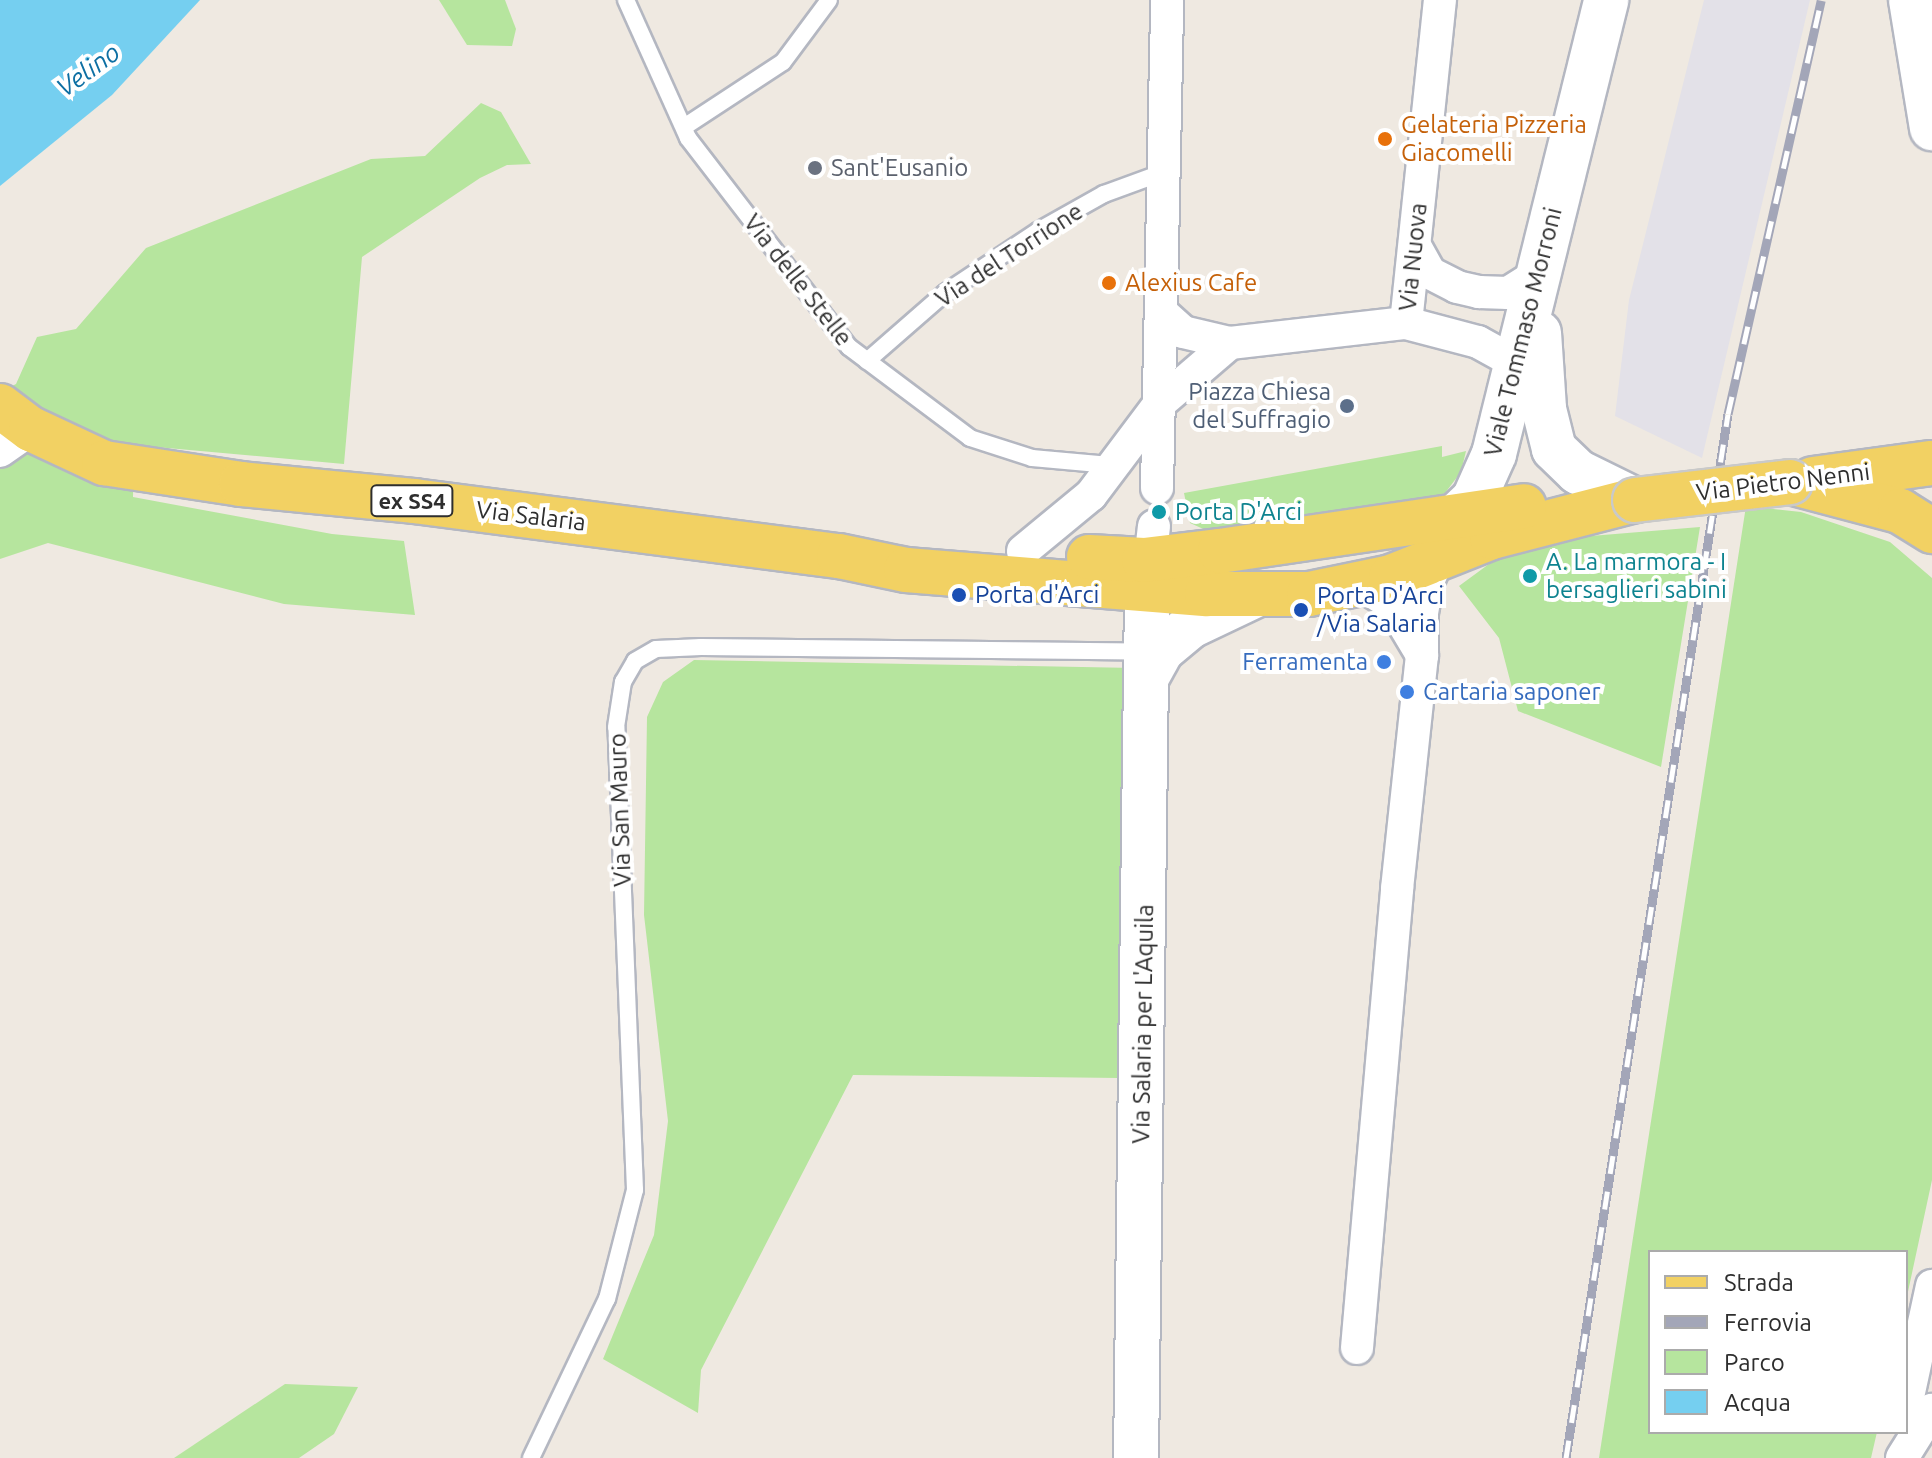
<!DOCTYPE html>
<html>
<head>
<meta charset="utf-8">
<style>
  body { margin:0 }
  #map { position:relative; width:1932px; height:1458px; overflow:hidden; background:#efe9e1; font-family:Ubuntu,sans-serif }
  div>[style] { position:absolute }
  .industrial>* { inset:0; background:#e3e1e8 }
  .green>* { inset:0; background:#b6e59e }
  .water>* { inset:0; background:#75cff0 }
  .roads { filter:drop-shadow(2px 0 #b4b7c1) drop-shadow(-2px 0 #b4b7c1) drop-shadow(0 2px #b4b7c1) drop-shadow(0 -2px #b4b7c1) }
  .lane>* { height:16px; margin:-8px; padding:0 8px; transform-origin:8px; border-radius:8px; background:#fff }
  .street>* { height:32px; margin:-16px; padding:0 16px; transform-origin:16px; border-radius:16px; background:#fff }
  .secondary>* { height:44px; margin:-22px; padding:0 22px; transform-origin:22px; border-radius:22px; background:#fff }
  .primary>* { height:44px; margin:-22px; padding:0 22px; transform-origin:22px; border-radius:22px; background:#f2d163 }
  .rail>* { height:9px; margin-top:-4.5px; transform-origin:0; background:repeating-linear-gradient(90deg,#fff 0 18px,#a3a6b8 0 36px); box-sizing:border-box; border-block:2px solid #a3a6b8 }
  .bridges { filter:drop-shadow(2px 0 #c9c9c9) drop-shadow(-2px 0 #c9c9c9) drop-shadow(0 2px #c9c9c9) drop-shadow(0 -2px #c9c9c9) }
  .primary-bridge>* { height:44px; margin:-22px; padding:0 22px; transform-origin:22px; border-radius:22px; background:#f2d163 }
  .dots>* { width:22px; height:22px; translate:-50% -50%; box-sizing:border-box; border:4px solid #fff; border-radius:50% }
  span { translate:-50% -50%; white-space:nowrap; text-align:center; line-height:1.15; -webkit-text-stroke:8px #fff; paint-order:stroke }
  .shield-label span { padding:2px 6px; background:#fff; border:2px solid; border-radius:6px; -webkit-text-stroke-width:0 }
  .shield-label { font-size:22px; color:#2e2e2e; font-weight:700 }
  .food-label { font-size:24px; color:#c56008 }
  .left { translate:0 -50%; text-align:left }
  .worship-label { font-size:24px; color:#5b616d }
  .street-label { font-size:24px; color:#2e2e2e }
  .service-label { font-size:24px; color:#4e5e75 }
  .right { translate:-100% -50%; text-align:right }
  .culture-label { font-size:24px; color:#0d838f }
  .transit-label { font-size:24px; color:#164399 }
  .shop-label { font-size:24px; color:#366cbe }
  .water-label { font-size:26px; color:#0d6fa3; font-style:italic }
  .legend { position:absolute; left:1648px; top:1250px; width:260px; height:184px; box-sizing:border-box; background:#fff; border:2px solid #ababab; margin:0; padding:10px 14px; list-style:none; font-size:24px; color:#2e2e2e }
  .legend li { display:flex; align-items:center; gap:16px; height:40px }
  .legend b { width:40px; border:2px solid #ababab }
</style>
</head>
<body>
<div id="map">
  <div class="industrial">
    <i style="clip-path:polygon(1704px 0,1810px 0,1702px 458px,1615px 416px,1629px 300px)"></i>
  </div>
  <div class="green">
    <i style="clip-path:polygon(439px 0,505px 0,516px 29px,512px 46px,467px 45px)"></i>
    <i style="clip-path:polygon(481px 103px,501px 112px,531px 164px,507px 165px,480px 178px,362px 257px,344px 464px,134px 445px,133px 497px,332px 534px,404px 541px,415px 615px,284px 604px,48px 543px,0 559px,0 392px,16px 384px,37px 337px,76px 329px,146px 248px,371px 159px,425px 156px)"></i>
    <i style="clip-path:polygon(1442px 446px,1442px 457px,1466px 451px,1461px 472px,1445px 493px,1416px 506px,1219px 536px,1190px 523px,1184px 493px)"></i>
    <i style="clip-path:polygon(1746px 506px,1801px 512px,1890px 542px,1932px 578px,1932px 1180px,1906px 1301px,1906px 1252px,1650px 1252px,1650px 1432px,1877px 1432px,1871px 1458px,1599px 1458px)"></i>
    <i style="clip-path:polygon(1700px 527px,1661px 767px,1518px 711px,1499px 638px,1459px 586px,1519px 542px)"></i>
    <i style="clip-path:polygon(694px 660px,1135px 668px,1119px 1078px,853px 1075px,701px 1370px,698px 1413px,603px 1359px,654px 1235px,668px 1121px,644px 915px,647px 717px,663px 682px)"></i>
    <i style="clip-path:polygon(285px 1384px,358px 1387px,334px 1434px,299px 1458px,174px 1458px)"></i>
  </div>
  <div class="water">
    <i style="clip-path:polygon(0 0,200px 0,112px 95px,0 186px)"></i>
  </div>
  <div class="roads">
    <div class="lane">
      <i style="left:626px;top:0;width:151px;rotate:65.8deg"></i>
      <i style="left:688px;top:138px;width:264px;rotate:52.4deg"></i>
      <i style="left:849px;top:347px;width:151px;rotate:36.9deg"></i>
      <i style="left:970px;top:438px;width:65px;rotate:17.9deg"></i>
      <i style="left:1032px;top:458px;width:78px;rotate:5.1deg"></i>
      <i style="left:684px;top:127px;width:118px;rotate:-33.3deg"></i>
      <i style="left:783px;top:62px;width:77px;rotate:-53.4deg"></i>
      <i style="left:867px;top:361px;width:103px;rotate:-41.1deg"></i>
      <i style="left:945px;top:293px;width:112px;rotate:-33.7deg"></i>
      <i style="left:1038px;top:231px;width:76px;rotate:-29.3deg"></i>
      <i style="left:1104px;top:194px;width:64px;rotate:-20.1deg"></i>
      <i style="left:531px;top:1458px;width:176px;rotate:-64.5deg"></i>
      <i style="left:607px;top:1299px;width:113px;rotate:-75.6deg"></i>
      <i style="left:635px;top:1190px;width:463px;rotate:-92.3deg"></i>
      <i style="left:616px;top:727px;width:46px;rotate:-81.2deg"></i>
      <i style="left:623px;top:682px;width:24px;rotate:-60deg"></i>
      <i style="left:635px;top:661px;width:24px;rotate:-30deg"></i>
      <i style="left:656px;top:649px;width:45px;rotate:-2.5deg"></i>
      <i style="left:701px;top:647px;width:445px;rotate:0.6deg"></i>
    </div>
    <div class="street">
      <i style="left:1415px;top:246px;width:31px;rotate:61deg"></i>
      <i style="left:1430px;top:273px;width:30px;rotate:27deg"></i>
      <i style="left:1457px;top:287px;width:23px;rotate:13deg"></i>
      <i style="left:1479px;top:292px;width:29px;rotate:2deg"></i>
      <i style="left:1508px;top:293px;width:36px;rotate:-32deg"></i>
      <i style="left:1162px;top:313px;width:28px;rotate:42deg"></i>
      <i style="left:1183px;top:332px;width:48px;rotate:13.2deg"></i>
      <i style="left:1230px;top:343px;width:177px;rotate:-6.5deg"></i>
      <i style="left:1406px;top:323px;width:74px;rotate:14.8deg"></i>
      <i style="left:1478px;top:342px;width:46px;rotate:28.8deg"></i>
      <i style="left:1406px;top:323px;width:325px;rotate:-84deg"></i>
      <i style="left:0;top:451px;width:38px;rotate:-35deg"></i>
      <i style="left:1157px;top:488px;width:488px;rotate:-88.8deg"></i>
      <i style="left:1023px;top:551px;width:88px;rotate:-39.5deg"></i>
      <i style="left:1091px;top:495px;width:115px;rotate:-53.1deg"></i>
      <i style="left:1160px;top:403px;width:92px;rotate:-40.6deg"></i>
      <i style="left:1148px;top:578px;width:52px;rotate:-83.4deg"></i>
      <i style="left:1360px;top:584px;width:36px;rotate:32deg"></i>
      <i style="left:1391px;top:603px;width:61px;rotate:59.2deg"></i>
      <i style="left:1357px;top:1348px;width:461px;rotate:-85deg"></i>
      <i style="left:1397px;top:889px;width:235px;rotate:-83.9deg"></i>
      <i style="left:1422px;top:655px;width:42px;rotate:-90deg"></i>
      <i style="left:1422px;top:613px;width:29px;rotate:-80deg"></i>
      <i style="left:1427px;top:584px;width:28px;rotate:-67deg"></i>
      <i style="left:1906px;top:1406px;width:123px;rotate:-77.8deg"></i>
      <i style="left:1902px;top:1458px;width:57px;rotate:-58deg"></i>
    </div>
    <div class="secondary">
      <i style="left:1911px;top:0;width:130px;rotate:80.7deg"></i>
      <i style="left:1539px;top:333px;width:76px;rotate:86.2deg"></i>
      <i style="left:1544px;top:409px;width:41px;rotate:76deg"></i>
      <i style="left:1554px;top:449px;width:33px;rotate:44deg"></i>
      <i style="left:1578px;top:472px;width:64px;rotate:26.2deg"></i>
      <i style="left:1437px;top:534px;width:51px;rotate:-43.4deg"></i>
      <i style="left:1474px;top:499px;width:49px;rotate:-66deg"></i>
      <i style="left:1494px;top:454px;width:468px;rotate:-76.1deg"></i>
      <i style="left:1149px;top:673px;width:26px;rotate:-61deg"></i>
      <i style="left:1162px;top:650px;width:38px;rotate:-40deg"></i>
      <i style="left:1191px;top:626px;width:74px;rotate:-25.5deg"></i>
      <i style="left:1136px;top:1458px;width:868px;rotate:-89.27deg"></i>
    </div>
    <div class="primary">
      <i style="left:0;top:406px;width:39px;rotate:37deg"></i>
      <i style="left:31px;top:429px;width:81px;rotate:25deg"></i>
      <i style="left:104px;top:463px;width:139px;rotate:8.7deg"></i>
      <i style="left:241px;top:484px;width:174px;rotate:5.6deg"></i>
      <i style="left:414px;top:501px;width:429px;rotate:7.4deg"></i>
      <i style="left:839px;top:556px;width:68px;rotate:11.8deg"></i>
      <i style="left:906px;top:570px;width:302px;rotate:4.6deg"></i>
      <i style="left:1207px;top:594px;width:102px"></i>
      <i style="left:1309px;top:594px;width:84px;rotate:-11.7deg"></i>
      <i style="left:1391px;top:577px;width:109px;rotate:-21.6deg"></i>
      <i style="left:1492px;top:537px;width:148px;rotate:-14.5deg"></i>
      <i style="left:1813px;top:479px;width:120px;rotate:-7.7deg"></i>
      <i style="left:1790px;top:482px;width:114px;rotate:14.8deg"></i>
      <i style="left:1900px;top:511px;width:38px;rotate:32deg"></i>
      <i style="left:1089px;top:557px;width:55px;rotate:3.1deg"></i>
      <i style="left:1144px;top:560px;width:77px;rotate:-6.8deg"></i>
      <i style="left:1220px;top:551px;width:307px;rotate:-8.4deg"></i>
    </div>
  </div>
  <div class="rail">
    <i style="left:1566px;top:1458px;width:1056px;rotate:-81.18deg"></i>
    <i style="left:1728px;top:414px;width:424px;rotate:-77.3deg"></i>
  </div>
  <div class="bridges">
    <div class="primary-bridge">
      <i style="left:1635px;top:500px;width:156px;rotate:-6.6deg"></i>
    </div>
  </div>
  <div class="dots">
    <i style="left:1385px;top:139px;background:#e8710a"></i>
    <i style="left:815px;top:168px;background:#6b7280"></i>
    <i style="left:1109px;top:283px;background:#e8710a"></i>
    <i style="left:1347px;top:406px;background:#5c6f8a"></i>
    <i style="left:1159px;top:512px;background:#0f9aa8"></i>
    <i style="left:1530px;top:576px;background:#0f9aa8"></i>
    <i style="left:959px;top:595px;background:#1a4fb4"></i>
    <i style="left:1301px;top:610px;background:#1a4fb4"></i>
    <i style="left:1384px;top:662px;background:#3f7fe0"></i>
    <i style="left:1407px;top:692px;background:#3f7fe0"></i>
  </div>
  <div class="shield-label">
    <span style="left:412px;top:501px">ex SS4</span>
  </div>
  <div class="food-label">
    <span class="left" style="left:1401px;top:139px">Gelateria Pizzeria<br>Giacomelli</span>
    <span class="left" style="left:1125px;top:283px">Alexius Cafe</span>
  </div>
  <div class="worship-label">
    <span class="left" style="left:831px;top:168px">Sant'Eusanio</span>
  </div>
  <div class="street-label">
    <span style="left:1009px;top:255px;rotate:-33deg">Via del Torrione</span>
    <span style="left:1413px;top:257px;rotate:-84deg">Via Nuova</span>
    <span style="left:798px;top:280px;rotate:52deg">Via delle Stelle</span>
    <span style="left:1523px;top:332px;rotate:-76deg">Viale Tommaso Morroni</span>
    <span style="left:1783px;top:482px;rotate:-7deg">Via Pietro Nenni</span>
    <span style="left:531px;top:516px;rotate:7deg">Via Salaria</span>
    <span style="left:620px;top:810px;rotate:-92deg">Via San Mauro</span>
    <span style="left:1143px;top:1024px;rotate:-89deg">Via Salaria per L'Aquila</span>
  </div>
  <div class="service-label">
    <span class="right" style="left:1331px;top:406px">Piazza Chiesa<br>del Suffragio</span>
  </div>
  <div class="culture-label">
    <span class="left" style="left:1175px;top:512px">Porta D'Arci</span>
    <span class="left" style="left:1546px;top:576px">A. La marmora - I<br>bersaglieri sabini</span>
  </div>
  <div class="transit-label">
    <span class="left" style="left:975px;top:595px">Porta d'Arci</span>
    <span class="left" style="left:1317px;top:610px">Porta D'Arci<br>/Via Salaria</span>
  </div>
  <div class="shop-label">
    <span class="right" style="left:1368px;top:662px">Ferramenta</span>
    <span class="left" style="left:1423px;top:692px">Cartaria saponer</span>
  </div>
  <div class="water-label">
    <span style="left:88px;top:70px;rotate:-36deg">Velino</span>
  </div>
  <ul class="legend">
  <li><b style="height:10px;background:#f2d163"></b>Strada</li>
  <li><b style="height:10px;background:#a3a6b8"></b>Ferrovia</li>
  <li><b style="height:22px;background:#b6e59e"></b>Parco</li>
  <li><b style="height:22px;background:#75cff0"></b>Acqua</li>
  </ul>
</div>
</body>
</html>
